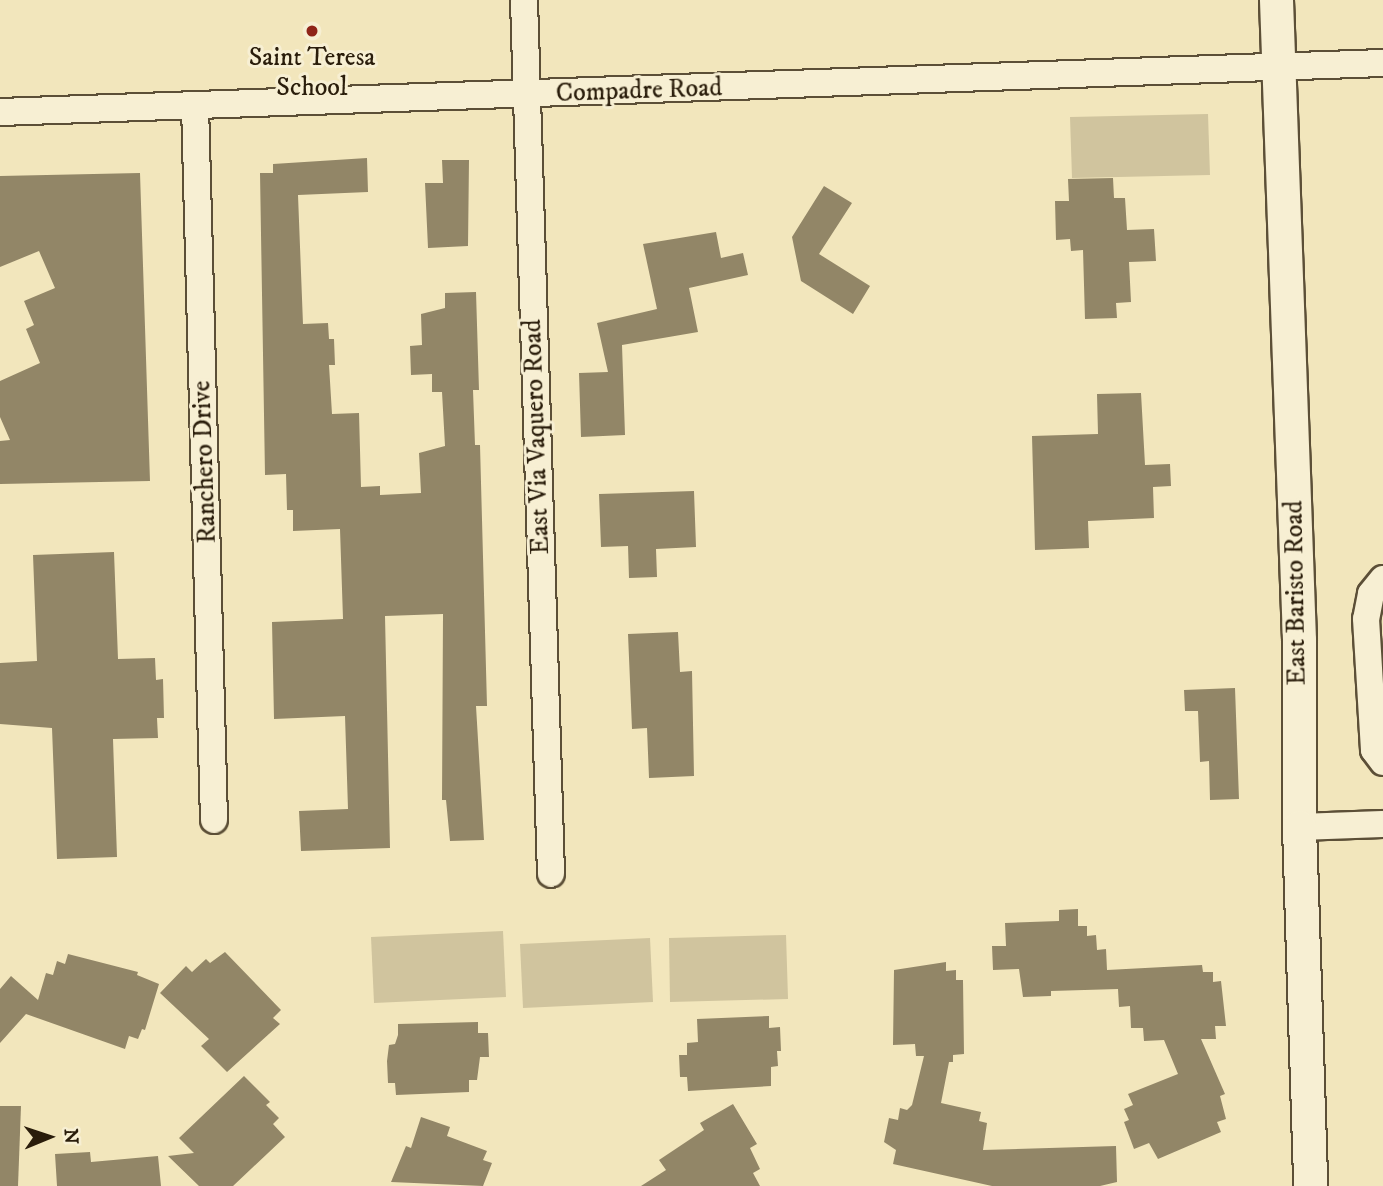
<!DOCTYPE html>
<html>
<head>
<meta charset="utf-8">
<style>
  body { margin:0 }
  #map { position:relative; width:1383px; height:1186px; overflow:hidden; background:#f2e6bc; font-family:"IM FELL DW Pica",serif }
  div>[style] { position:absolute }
  .green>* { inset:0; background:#d0c49e }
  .building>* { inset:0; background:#928667 }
  .roads { filter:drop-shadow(2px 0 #5c4f37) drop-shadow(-2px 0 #5c4f37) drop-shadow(0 2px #5c4f37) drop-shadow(0 -2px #5c4f37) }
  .minor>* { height:26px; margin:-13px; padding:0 13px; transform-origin:13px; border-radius:13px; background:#f7efd3 }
  .tertiary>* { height:33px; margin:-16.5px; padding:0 16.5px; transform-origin:16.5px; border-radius:16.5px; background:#f7efd3 }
  .dots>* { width:19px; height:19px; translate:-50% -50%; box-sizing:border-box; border:4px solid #f7efd3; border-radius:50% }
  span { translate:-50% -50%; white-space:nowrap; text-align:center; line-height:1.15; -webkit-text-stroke:6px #f7efd3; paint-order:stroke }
  .poi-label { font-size:26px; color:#2a1d0b }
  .street-label { font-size:26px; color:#2a1d0b }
  .north { position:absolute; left:14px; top:1102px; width:70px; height:70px; -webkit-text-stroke:5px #f7efd3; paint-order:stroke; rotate:88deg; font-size:19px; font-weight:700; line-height:28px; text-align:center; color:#2a1d0b }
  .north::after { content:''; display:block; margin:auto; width:24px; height:32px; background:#2a1d0b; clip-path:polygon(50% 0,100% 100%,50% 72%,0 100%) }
</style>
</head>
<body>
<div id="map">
  <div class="green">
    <i style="clip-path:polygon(1208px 114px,1210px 175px,1072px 178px,1070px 117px)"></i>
    <i style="clip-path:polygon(503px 931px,506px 997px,374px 1003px,371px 937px)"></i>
    <i style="clip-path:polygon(786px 935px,788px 999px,670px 1002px,669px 938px)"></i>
    <i style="clip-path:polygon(650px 938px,653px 1002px,523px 1008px,520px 944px)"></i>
  </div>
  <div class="building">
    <i style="clip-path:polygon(367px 158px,368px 192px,298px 195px,303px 324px,328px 323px,329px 339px,334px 339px,335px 365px,329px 365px,332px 414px,359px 413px,361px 487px,380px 486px,380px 495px,421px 493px,419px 453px,445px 446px,442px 392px,432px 392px,432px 374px,411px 375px,410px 346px,422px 345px,421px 314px,445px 308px,445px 293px,476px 292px,479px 390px,473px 390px,475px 445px,480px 445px,487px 706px,476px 706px,484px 840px,450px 841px,446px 800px,442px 800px,443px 614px,385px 616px,390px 848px,301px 851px,299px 811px,348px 809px,345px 716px,274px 719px,272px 622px,343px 619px,340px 529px,293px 531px,293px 510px,287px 510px,286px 474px,265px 475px,260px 173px,273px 173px,273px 164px)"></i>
    <i style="clip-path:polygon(442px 160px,469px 160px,468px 246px,428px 248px,425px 183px,443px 183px)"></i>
    <i style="clip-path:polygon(140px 173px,150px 481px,0 484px,0 441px,10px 440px,0 417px,0 381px,40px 363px,26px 329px,34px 325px,24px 301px,55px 288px,39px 251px,0 267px,0 176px)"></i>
    <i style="clip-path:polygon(1113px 178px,1114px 198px,1125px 198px,1127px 230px,1154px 229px,1156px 261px,1129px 262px,1131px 302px,1116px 303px,1117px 318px,1085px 319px,1083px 250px,1071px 251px,1070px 239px,1056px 240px,1055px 201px,1069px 201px,1068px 179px)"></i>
    <i style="clip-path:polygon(824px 186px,852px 203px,819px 254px,870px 286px,853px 314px,801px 281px,792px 237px)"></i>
    <i style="clip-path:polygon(716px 232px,721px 258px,743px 253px,748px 275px,689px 288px,698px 332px,622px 345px,625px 435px,581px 437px,579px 373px,608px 372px,597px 323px,657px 309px,643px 244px)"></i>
    <i style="clip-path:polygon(1141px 393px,1145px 465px,1170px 464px,1171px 486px,1153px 487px,1154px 518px,1088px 521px,1089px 548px,1035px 550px,1032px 436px,1098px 434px,1097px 394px)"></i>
    <i style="clip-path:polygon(694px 491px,696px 547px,656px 549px,657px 577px,629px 578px,628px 546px,601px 547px,599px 494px)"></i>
    <i style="clip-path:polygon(114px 552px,118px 659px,155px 658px,156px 680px,163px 679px,164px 718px,157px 718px,158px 738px,113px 739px,117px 857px,57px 859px,52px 728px,0 724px,0 663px,37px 661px,33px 555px)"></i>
    <i style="clip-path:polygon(678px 632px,680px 672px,692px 671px,694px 776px,649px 778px,647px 728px,632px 729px,628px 634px)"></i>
    <i style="clip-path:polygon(1235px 688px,1239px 799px,1210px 800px,1209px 761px,1200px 762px,1198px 711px,1185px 711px,1184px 690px)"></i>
    <i style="clip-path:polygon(1078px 909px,1078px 926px,1087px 926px,1087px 936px,1096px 935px,1097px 950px,1106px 949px,1107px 970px,1202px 965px,1203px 972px,1213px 972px,1213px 982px,1221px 981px,1226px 1026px,1215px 1026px,1216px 1039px,1201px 1039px,1225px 1094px,1220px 1096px,1226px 1119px,1217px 1122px,1221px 1132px,1158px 1159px,1149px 1143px,1134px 1149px,1124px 1122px,1129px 1120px,1124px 1109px,1133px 1105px,1128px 1094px,1178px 1074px,1164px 1040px,1144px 1041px,1143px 1028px,1131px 1028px,1130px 1006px,1119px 1007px,1118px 989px,1051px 991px,1051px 996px,1023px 997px,1019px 969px,993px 970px,992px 946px,1006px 946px,1005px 923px,1059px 921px,1059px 910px)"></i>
    <i style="clip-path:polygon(225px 952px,281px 1010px,273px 1018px,280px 1024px,227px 1072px,201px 1046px,209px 1039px,160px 993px,186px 966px,192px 972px,206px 959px,210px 963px)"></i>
    <i style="clip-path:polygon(68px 954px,138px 972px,137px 975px,159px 984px,145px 1030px,142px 1029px,138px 1039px,129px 1036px,125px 1049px,26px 1014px,0 1043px,0 989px,11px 976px,38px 1000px,46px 973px,53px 975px,57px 961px,65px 964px)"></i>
    <i style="clip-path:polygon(946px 962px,946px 971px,956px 970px,956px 980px,963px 980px,964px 1054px,953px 1055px,953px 1062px,949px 1062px,941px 1103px,981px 1112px,979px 1121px,987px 1123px,983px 1150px,1116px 1146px,1117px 1182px,1100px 1186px,992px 1186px,893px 1164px,896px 1150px,884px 1142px,889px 1118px,898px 1120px,900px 1108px,907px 1110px,912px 1105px,924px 1056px,916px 1056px,915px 1044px,893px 1045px,894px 970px)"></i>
    <i style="clip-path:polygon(769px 1016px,769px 1028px,780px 1027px,781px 1051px,777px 1051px,778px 1066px,771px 1067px,771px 1086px,688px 1091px,687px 1077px,680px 1077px,679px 1055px,687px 1055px,687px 1043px,698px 1042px,697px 1019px)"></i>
    <i style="clip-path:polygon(478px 1022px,478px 1033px,488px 1033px,489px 1057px,480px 1057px,477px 1080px,469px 1080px,469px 1092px,396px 1095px,395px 1083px,388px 1083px,387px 1061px,389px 1045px,395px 1044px,398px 1035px,398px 1024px)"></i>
    <i style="clip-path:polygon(244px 1076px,270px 1102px,266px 1105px,279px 1118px,273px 1124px,285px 1137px,233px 1186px,199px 1186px,168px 1156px,194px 1153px,179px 1138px)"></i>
    <i style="clip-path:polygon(733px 1104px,757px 1144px,750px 1148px,760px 1169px,753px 1173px,760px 1186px,641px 1186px,666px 1170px,659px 1160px,704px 1130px,700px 1123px)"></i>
    <i style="clip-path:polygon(0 1106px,21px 1106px,18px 1186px,0 1186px)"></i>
    <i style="clip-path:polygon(421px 1117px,450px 1127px,447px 1136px,487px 1151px,483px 1160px,492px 1163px,483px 1186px,391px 1182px,406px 1146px,411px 1148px)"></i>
    <i style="clip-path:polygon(90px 1152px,91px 1162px,158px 1156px,161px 1186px,57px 1186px,55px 1154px)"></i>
  </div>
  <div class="roads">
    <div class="minor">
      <i style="left:524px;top:0;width:874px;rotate:88.23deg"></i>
      <i style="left:195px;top:105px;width:715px;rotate:88.48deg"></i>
      <i style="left:0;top:112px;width:1384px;rotate:-2.03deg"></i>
      <i style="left:1383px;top:579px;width:19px;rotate:129deg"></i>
      <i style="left:1371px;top:594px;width:25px;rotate:101deg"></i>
      <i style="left:1366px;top:619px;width:131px;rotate:86.5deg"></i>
      <i style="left:1374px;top:750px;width:15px;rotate:53deg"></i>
      <i style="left:1299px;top:827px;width:84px;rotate:-2deg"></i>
    </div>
    <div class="tertiary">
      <i style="left:1276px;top:0;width:640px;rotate:87.94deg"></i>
      <i style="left:1299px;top:640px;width:187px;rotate:90deg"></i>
      <i style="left:1299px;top:827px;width:359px;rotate:88.2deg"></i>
    </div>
  </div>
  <div class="dots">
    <i style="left:312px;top:31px;background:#8f2418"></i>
  </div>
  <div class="poi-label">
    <span style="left:312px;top:73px">Saint Teresa<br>School</span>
  </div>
  <div class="street-label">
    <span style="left:639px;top:91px;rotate:-2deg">Compadre Road</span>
    <span style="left:537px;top:437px;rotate:-92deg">East Via Vaquero Road</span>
    <span style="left:205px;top:462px;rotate:-92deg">Ranchero Drive</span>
    <span style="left:1296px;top:593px;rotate:-91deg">East Baristo Road</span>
  </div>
  <div class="north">N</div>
</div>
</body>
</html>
